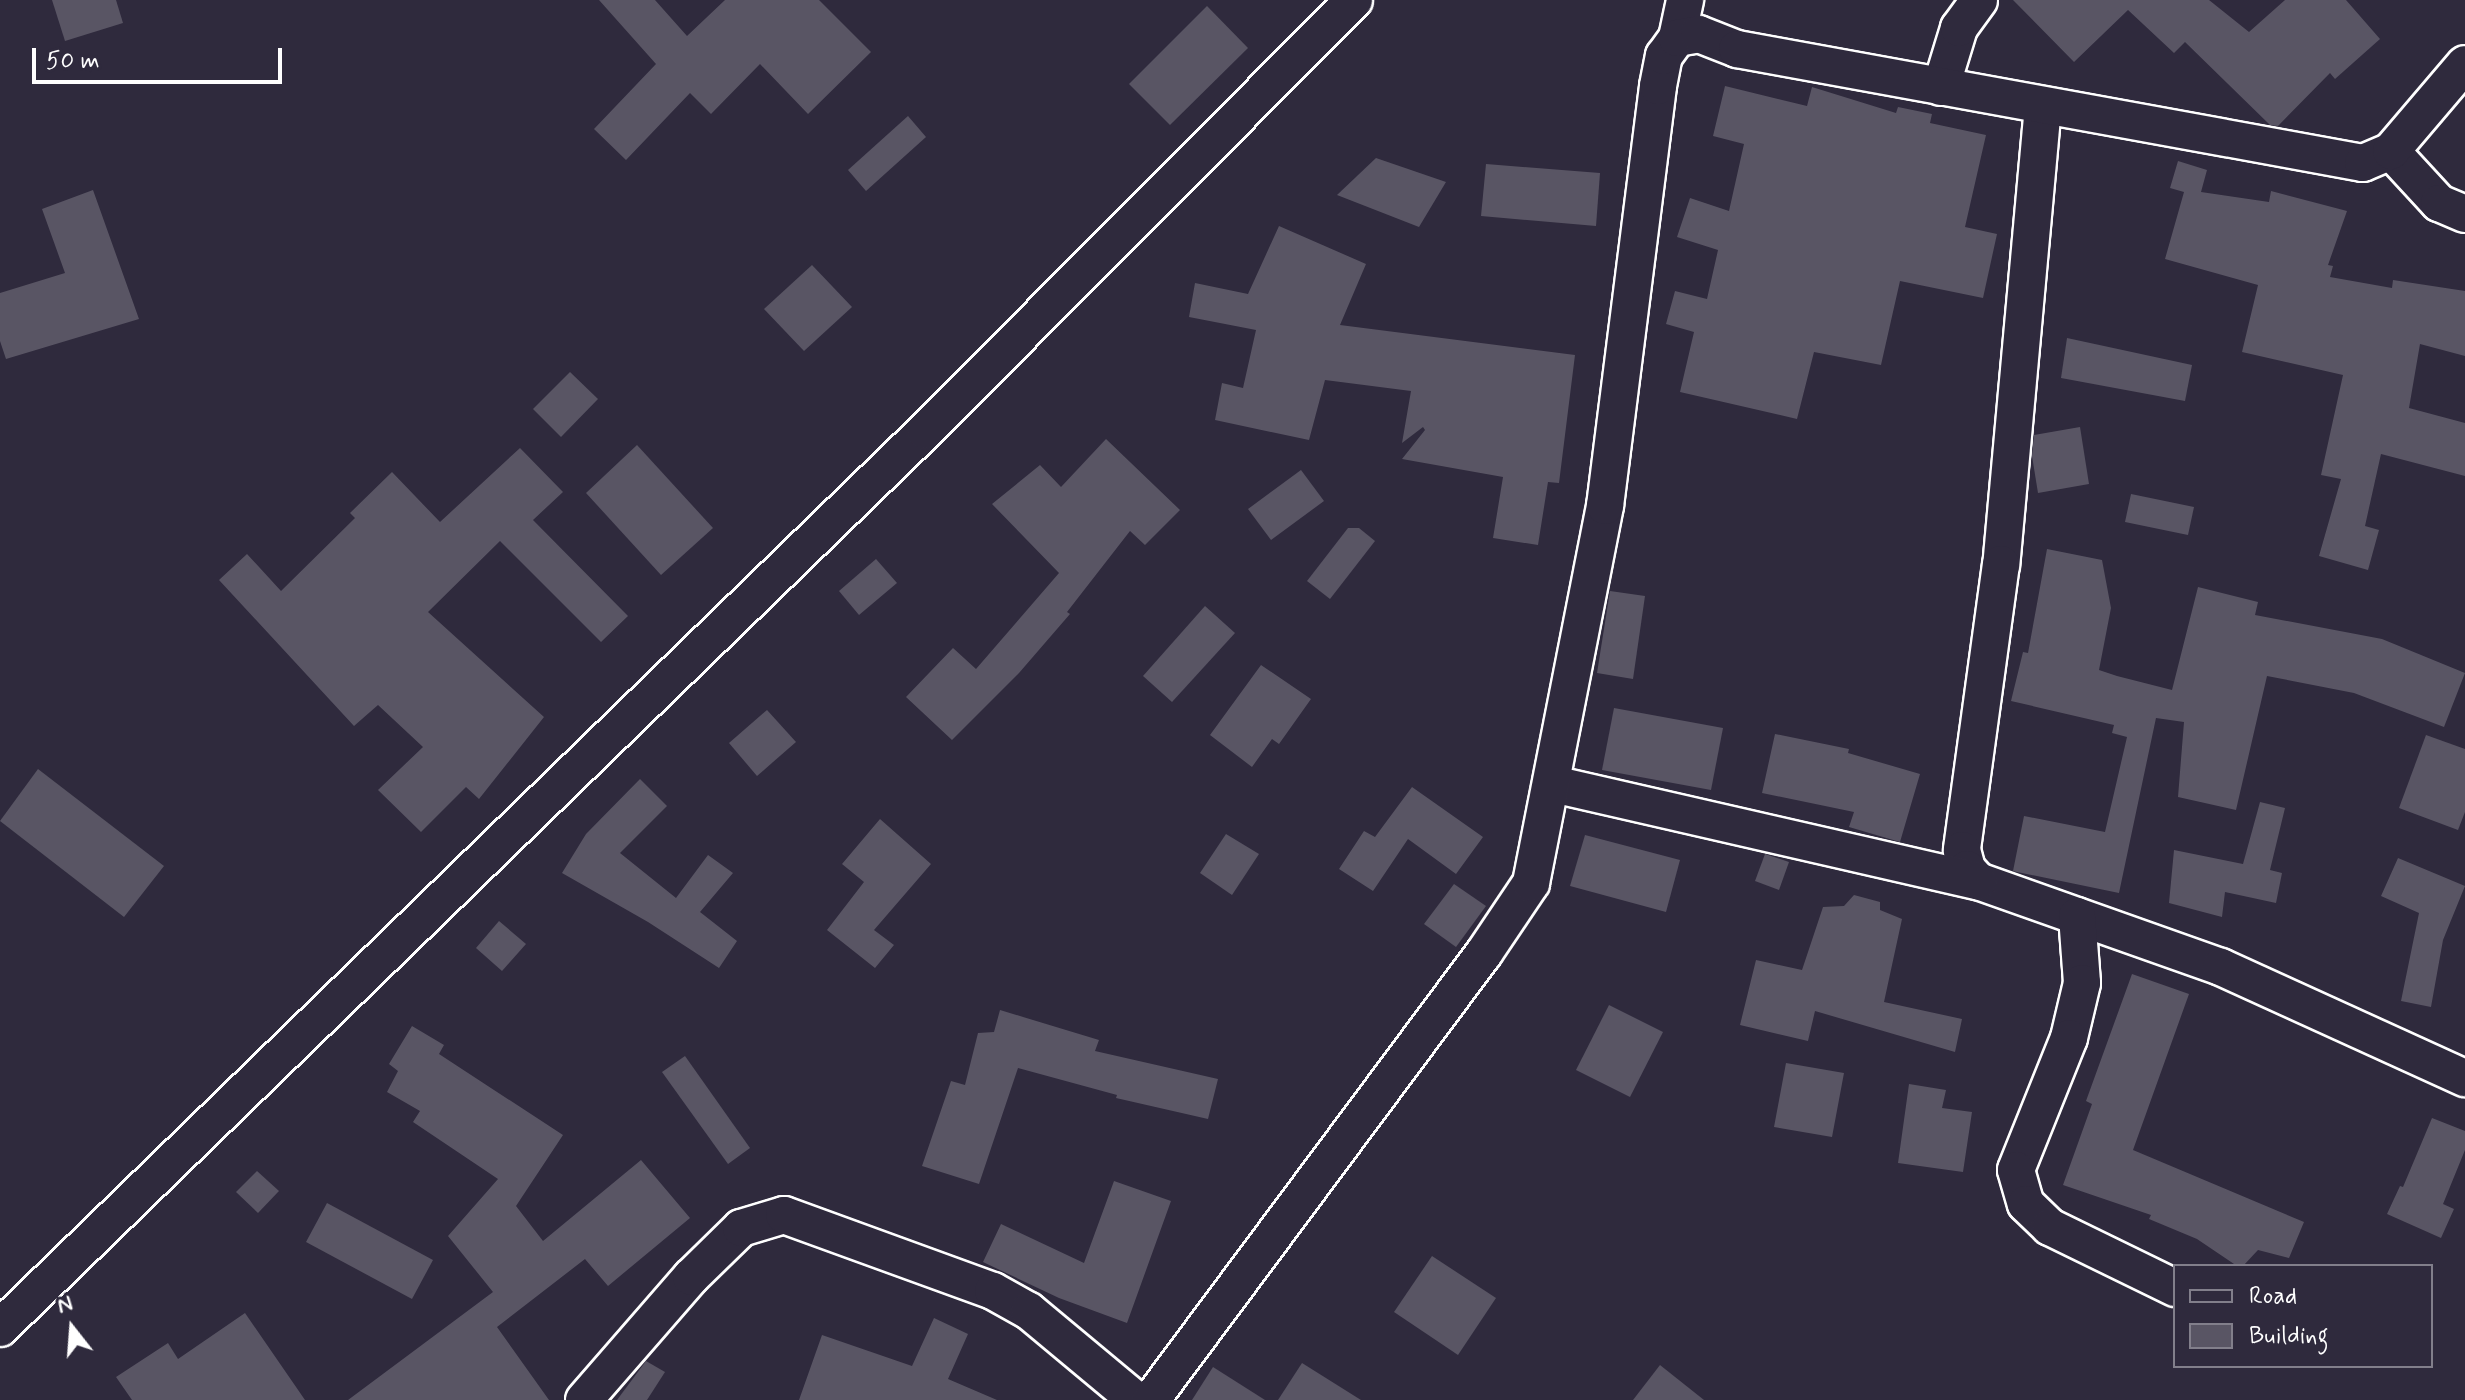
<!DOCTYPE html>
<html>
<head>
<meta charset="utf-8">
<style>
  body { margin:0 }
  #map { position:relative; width:2465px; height:1400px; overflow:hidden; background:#2f2a3d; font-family:Mynerve,sans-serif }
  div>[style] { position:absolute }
  .building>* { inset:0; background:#595564 }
  .roads { filter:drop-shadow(2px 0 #fff) drop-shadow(-2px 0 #fff) drop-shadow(0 2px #fff) drop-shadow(0 -2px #fff) }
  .street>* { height:36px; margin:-18px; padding:0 18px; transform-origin:18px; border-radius:18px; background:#2f2a3d }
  span { translate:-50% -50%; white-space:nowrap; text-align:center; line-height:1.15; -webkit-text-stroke:8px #2f2a3d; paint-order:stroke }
  .legend { position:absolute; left:2173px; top:1264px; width:260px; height:104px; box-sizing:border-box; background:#2f2a3d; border:2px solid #827f8b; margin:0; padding:10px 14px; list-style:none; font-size:24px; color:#fff }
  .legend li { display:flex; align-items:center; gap:16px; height:40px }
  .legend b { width:40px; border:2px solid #827f8b }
  .north { position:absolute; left:32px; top:1288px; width:80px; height:80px; -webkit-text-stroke:6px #2f2a3d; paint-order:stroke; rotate:343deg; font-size:22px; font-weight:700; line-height:32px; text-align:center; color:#fff }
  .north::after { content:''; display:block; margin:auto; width:28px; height:36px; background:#fff; clip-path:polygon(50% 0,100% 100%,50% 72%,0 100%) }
  .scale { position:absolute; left:32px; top:48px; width:250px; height:36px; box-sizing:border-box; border:4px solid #fff; border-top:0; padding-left:10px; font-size:24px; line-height:28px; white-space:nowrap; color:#fff; -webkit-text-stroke:6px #2f2a3d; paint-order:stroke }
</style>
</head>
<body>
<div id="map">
  <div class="building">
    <i style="clip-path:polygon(52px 0,116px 0,123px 23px,65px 41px)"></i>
    <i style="clip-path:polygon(599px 0,655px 0,687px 36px,725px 0,819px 0,871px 52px,808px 114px,760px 64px,711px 114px,690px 93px,626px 160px,594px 129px,656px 64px)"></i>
    <i style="clip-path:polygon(2013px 0,2209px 0,2249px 32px,2285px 0,2346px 0,2380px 39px,2335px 79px,2330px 73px,2278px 126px,2270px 125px,2185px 42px,2174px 53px,2128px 10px,2074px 62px)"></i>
    <i style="clip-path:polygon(1207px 6px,1248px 48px,1170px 125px,1129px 84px)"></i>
    <i style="clip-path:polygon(1725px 86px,1807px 106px,1812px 87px,1896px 113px,1898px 107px,1932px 114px,1930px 123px,1986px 135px,1965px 227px,1997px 234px,1983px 298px,1900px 281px,1881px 365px,1814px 352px,1797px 419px,1680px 392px,1694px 332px,1666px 324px,1675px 291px,1707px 299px,1718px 250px,1677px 237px,1690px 198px,1729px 211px,1744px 144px,1713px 136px)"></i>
    <i style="clip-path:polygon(908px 116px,926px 137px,866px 191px,848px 170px)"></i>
    <i style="clip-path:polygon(1376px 158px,1446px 182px,1419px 227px,1337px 195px)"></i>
    <i style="clip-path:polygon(2178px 161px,2207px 170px,2201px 192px,2269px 202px,2271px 191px,2347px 211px,2328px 265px,2333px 266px,2330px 277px,2392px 288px,2393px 280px,2465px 291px,2465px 356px,2420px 344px,2409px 408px,2465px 423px,2465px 476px,2381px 454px,2365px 526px,2379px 530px,2368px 570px,2319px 556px,2341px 479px,2321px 475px,2343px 375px,2242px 352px,2258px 285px,2165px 259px,2184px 192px,2170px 188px)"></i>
    <i style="clip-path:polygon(1486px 164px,1600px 173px,1596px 226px,1481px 216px)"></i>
    <i style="clip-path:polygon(93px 190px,139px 319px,6px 359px,0 341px,0 293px,65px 273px,42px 209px)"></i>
    <i style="clip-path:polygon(1279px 226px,1366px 264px,1340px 325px,1575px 355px,1559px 483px,1548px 482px,1538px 545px,1493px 538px,1503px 477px,1402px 459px,1425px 430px,1423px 427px,1402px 443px,1411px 391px,1325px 380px,1309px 440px,1215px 420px,1222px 383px,1243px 388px,1256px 330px,1189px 317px,1195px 283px,1248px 294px)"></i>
    <i style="clip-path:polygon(812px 265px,852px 307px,804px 351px,764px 309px)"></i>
    <i style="clip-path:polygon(2067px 338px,2192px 365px,2185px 401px,2061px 378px)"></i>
    <i style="clip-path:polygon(570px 372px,598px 399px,561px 437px,533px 409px)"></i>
    <i style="clip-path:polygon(2080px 427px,2089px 484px,2038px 493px,2032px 456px,2034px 435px)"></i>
    <i style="clip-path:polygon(1106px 439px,1180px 510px,1145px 545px,1130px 531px,1067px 612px,1070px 614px,1019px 673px,952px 740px,906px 697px,953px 648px,976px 669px,1059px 573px,992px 504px,1040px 465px,1061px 487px)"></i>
    <i style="clip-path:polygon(637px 445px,713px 528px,661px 575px,586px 493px)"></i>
    <i style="clip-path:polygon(520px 448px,563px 492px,533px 520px,628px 616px,601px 642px,500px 541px,428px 612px,544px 717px,479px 799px,466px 787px,421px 832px,378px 790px,423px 747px,378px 705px,354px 726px,219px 580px,247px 554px,281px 591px,355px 518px,350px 513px,392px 472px,440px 522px)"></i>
    <i style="clip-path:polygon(1301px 470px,1324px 501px,1271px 540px,1248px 509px)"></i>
    <i style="clip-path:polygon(2131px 494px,2194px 507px,2188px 535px,2125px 522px)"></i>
    <i style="clip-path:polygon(1348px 528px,1359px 528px,1375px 541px,1330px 599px,1307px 581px)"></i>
    <i style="clip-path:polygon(2047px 549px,2102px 560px,2111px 608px,2099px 670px,2117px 676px,2172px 690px,2198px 587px,2258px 602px,2255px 615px,2382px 639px,2465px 673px,2444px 727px,2354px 693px,2267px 676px,2236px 810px,2178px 797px,2184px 722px,2156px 718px,2119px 893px,2017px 872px,2013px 871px,2024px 816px,2105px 832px,2127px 737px,2112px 733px,2114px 725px,2011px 701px,2023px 652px,2028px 653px)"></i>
    <i style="clip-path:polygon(876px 559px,897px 583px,859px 615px,839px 591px)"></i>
    <i style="clip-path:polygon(1610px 591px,1645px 596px,1633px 679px,1597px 673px)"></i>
    <i style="clip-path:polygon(1205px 606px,1235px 633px,1172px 702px,1143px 676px)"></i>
    <i style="clip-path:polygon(1261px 665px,1311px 699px,1279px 744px,1272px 739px,1252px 767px,1210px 735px)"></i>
    <i style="clip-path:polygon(1614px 708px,1723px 728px,1711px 790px,1602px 770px)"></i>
    <i style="clip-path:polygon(767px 710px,796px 742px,757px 776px,729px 743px)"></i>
    <i style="clip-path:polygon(1775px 734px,1849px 749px,1848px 753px,1920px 774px,1900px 842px,1849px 827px,1854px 812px,1762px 793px)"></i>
    <i style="clip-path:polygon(2426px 735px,2465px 749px,2465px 812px,2458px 830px,2399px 808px)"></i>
    <i style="clip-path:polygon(38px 769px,164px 866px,124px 917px,0 821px)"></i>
    <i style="clip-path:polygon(640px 779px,667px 806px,620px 853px,676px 898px,708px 855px,733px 873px,700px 912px,737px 941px,719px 968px,648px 922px,562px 873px,586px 834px)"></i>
    <i style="clip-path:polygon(1412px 787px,1483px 837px,1456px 874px,1408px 839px,1373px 891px,1339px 869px,1364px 831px,1375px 837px)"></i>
    <i style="clip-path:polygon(2260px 802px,2285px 808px,2270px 870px,2282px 873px,2276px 903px,2225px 892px,2222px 917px,2169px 903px,2174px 850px,2243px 864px)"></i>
    <i style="clip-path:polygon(880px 819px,931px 864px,874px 930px,894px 945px,875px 968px,827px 930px,864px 882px,842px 864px)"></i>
    <i style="clip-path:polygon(1226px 834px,1259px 854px,1232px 895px,1200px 873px)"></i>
    <i style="clip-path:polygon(1585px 835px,1680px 860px,1666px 912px,1570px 886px)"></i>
    <i style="clip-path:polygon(1765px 854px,1789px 862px,1779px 890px,1755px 881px)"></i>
    <i style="clip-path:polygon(2398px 858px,2465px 886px,2443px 940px,2431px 1007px,2401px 1001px,2419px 913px,2381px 896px)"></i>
    <i style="clip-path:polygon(1454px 884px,1486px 906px,1456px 947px,1424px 924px)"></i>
    <i style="clip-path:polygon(1854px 895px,1880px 902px,1880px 910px,1902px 919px,1884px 1002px,1962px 1019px,1955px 1052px,1815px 1011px,1808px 1041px,1740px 1025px,1756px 960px,1802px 970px,1823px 907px,1844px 906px)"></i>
    <i style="clip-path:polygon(499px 921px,526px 944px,502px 971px,476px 948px)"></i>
    <i style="clip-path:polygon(2132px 974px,2189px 994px,2133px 1150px,2304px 1222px,2289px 1258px,2258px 1250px,2243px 1266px,2237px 1266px,2197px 1239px,2149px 1219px,2151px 1215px,2063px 1185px,2092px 1104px,2086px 1101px)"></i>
    <i style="clip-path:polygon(1609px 1005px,1663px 1032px,1630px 1097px,1576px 1070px)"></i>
    <i style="clip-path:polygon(1000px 1010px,1099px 1040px,1095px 1051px,1218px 1079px,1208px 1119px,1116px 1098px,1117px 1095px,1018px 1068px,979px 1184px,922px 1166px,951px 1081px,965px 1085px,978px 1033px,994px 1032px)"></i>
    <i style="clip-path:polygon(412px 1026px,444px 1045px,439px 1054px,563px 1135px,516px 1206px,543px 1241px,641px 1160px,690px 1218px,608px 1286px,585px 1259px,497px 1327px,549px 1400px,348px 1400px,493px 1292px,448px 1236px,498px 1179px,413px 1122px,420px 1111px,387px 1092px,398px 1071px,389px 1064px)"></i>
    <i style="clip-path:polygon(685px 1056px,750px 1148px,728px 1164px,662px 1072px)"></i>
    <i style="clip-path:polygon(1786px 1063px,1844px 1073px,1832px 1137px,1774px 1127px)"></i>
    <i style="clip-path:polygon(1909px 1084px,1946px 1090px,1942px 1108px,1972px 1112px,1963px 1172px,1898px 1163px)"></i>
    <i style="clip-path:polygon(2432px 1118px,2465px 1131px,2465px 1150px,2443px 1204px,2454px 1209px,2441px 1238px,2387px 1214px,2400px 1186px,2403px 1187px)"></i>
    <i style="clip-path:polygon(257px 1171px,279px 1191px,258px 1213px,236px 1192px)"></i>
    <i style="clip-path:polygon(1114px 1181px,1171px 1201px,1127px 1323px,1059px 1298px,983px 1262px,1001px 1224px,1084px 1263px)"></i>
    <i style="clip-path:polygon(327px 1203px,433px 1260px,412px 1299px,306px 1242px)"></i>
    <i style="clip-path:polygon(1432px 1256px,1496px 1298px,1458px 1355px,1394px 1312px)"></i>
    <i style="clip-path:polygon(245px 1313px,305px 1400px,132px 1400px,116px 1377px,168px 1343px,178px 1359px)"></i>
    <i style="clip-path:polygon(934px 1318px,968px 1334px,948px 1379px,997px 1400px,799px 1400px,822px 1335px,912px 1366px)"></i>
    <i style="clip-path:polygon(646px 1361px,665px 1372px,647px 1400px,617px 1400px)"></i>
    <i style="clip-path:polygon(1302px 1363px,1361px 1400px,1278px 1400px)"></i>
    <i style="clip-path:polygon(1660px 1365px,1704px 1400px,1633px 1400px)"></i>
    <i style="clip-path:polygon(1213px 1367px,1265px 1400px,1192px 1400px)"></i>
  </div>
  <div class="roads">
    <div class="street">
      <i style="left:1677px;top:38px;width:39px;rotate:-78deg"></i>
      <i style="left:1941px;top:87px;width:62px;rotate:-73deg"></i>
      <i style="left:1959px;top:28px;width:34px;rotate:-54deg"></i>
      <i style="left:2043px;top:106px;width:460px;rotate:95.2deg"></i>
      <i style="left:2001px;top:564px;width:289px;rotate:97.8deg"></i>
      <i style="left:1962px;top:850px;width:20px;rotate:75deg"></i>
      <i style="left:1967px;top:869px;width:16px;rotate:47deg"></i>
      <i style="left:1978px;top:881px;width:258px;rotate:19.5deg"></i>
      <i style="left:2221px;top:967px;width:268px;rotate:24.5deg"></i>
      <i style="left:2391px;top:151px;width:71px;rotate:47.3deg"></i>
      <i style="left:2439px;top:203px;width:28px;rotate:23deg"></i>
      <i style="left:1553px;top:784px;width:436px;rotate:12.9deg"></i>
      <i style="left:2077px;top:916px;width:67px;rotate:85.7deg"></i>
      <i style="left:2082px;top:983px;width:57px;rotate:103.3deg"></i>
      <i style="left:2069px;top:1038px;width:142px;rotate:111.9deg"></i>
      <i style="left:2016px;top:1170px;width:35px;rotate:74deg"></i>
      <i style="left:2026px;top:1204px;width:33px;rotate:44deg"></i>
      <i style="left:2050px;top:1227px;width:139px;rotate:26deg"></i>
      <i style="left:0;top:1328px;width:1289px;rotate:-44.12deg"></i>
      <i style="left:925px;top:431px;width:608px;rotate:-45.13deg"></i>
      <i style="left:584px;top:1400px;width:163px;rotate:-49deg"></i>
      <i style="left:691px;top:1277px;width:70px;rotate:-44.4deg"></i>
      <i style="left:741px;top:1228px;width:45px;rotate:-16.8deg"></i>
      <i style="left:784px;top:1215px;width:222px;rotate:20deg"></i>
      <i style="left:993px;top:1291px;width:41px;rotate:29.1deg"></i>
      <i style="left:1029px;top:1311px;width:139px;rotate:39.8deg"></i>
      <i style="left:1151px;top:1400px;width:557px;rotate:-53.32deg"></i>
      <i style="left:1484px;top:953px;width:84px;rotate:-56.1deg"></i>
      <i style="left:1531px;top:883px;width:384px;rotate:-78.9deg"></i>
      <i style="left:1605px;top:506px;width:423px;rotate:-82.8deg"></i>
      <i style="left:1658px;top:86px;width:31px;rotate:-79deg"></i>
      <i style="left:1664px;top:56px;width:22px;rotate:-54deg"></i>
      <i style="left:1677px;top:38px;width:22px;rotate:-10deg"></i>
      <i style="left:1699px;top:34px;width:41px;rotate:21.5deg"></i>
      <i style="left:1737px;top:49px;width:636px;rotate:10.32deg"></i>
      <i style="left:2363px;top:163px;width:30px;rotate:-23deg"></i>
      <i style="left:2391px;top:151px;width:114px;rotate:-49.6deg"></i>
    </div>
  </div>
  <ul class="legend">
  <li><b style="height:10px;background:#2f2a3d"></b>Road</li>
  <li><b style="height:22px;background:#595564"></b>Building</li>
  </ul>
  <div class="north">N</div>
  <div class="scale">50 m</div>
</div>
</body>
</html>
